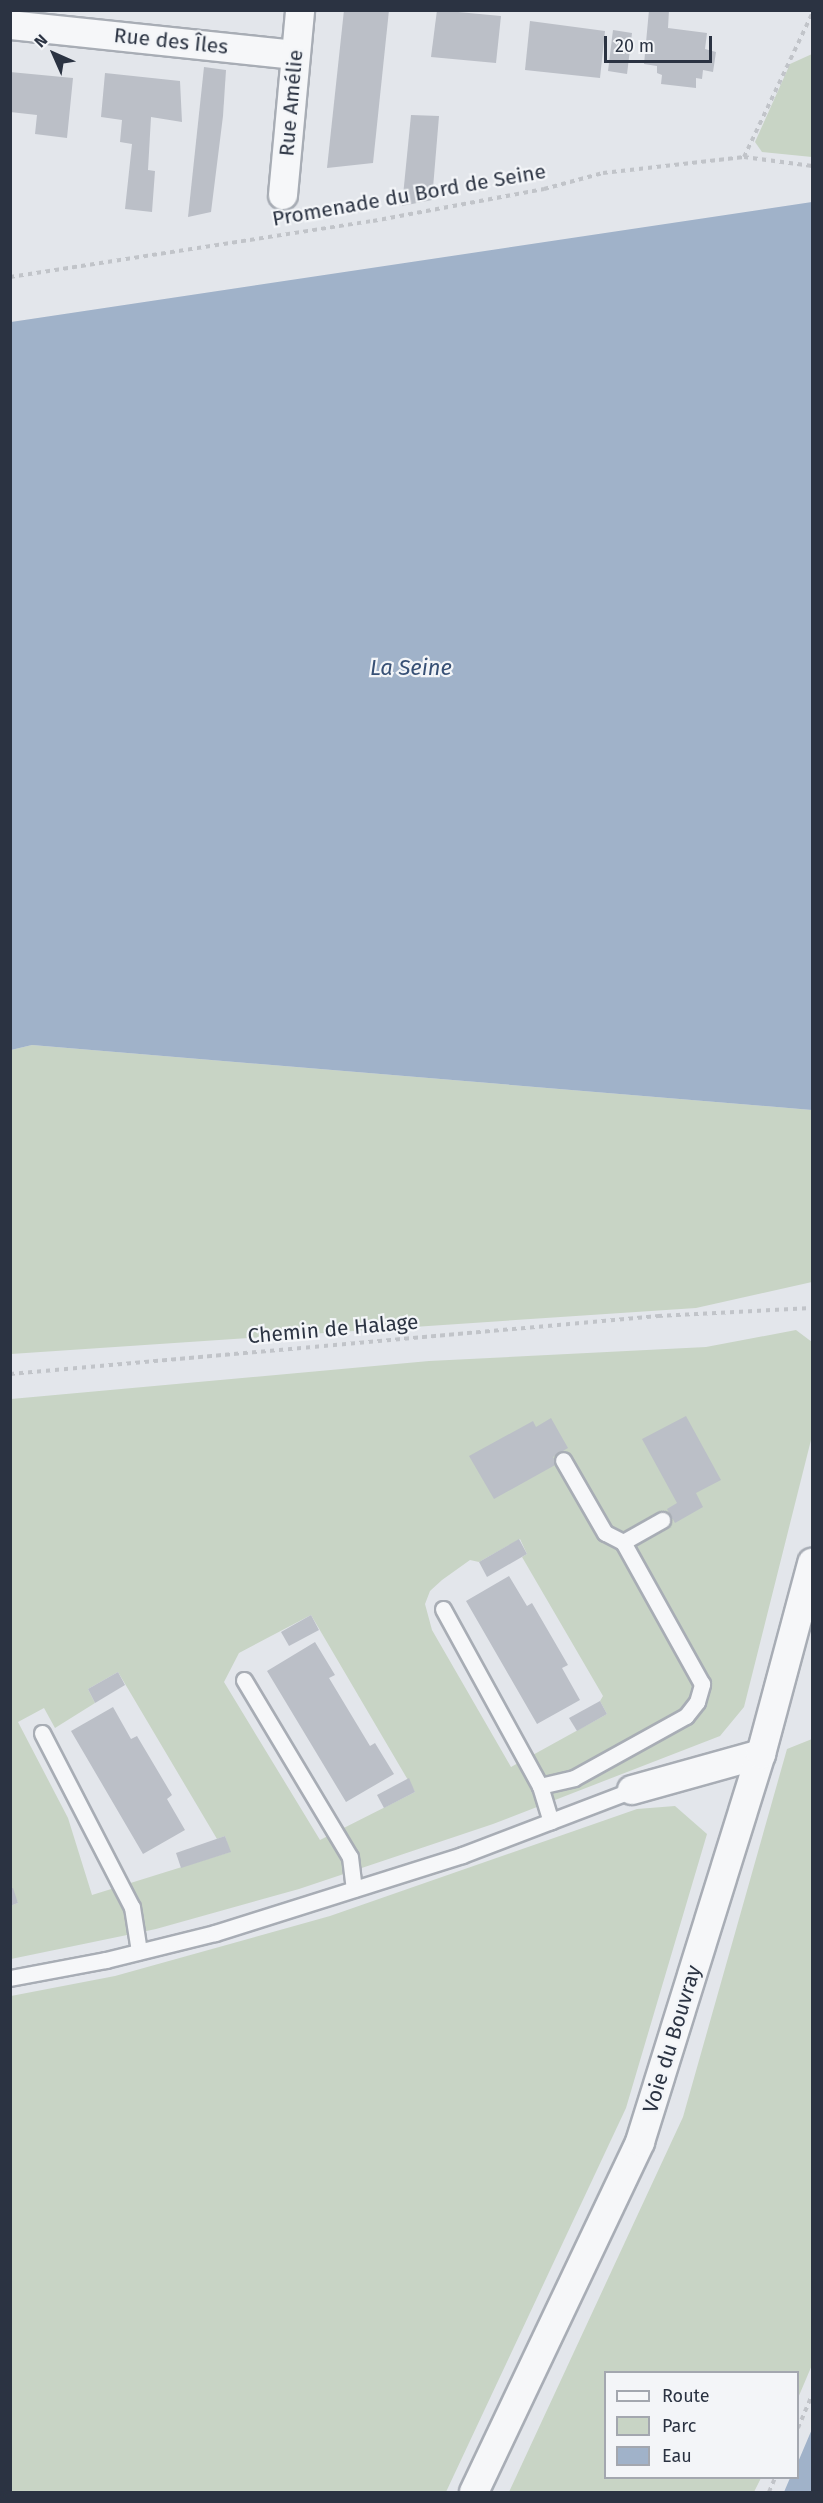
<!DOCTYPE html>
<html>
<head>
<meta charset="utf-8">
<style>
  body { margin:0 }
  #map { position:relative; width:823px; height:2503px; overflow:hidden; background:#e3e6eb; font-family:"Fira Sans",sans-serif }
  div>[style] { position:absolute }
  .green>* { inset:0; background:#c8d4c5 }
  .water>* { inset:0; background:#a0b2c9 }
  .building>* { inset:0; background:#bbbfc7 }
  .path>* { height:4px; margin-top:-2px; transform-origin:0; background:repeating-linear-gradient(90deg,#c1c4c9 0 4.5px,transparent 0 9px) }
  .roads { filter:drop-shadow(2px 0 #a8adb5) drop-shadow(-2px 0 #a8adb5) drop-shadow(0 2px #a8adb5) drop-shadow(0 -2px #a8adb5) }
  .lane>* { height:15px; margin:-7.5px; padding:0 7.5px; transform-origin:7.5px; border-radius:7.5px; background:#f6f7f9 }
  .street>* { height:28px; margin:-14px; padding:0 14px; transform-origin:14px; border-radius:14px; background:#f6f7f9 }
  span { translate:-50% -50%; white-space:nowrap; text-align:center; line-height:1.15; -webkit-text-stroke:4.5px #f3f5f8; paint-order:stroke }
  .street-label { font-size:21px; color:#2b3342 }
  .water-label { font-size:22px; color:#375075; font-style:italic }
  .frame { position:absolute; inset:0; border:12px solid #2b3342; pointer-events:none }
  .legend { position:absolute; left:604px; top:2371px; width:195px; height:108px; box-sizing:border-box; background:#f3f5f8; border:2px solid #a3a7af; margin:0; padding:8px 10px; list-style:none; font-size:18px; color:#2b3342 }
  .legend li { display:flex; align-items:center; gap:12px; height:30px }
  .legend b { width:30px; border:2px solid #a3a7af }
  .north { position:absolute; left:24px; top:24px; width:60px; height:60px; -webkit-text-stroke:4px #f3f5f8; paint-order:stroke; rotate:315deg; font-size:16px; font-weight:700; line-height:24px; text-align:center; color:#2b3342 }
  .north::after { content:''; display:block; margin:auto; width:21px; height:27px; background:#2b3342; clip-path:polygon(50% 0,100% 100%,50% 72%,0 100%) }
  .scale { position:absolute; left:604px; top:36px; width:108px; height:27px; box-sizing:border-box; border:3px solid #2b3342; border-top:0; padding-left:8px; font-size:18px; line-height:21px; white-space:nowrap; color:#2b3342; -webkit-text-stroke:4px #f3f5f8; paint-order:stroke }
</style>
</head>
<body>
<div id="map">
  <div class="green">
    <i style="clip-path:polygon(812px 54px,812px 157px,762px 152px,755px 142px,790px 64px)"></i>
    <i style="clip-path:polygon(32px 1045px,812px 1110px,812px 1282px,696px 1308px,11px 1354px,11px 1050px)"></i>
    <i style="clip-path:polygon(evenodd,796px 1330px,812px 1342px,812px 1436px,744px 1707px,720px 1736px,493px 1824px,299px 1889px,156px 1929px,11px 1959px,10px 1906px,18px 1903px,10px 1885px,11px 1399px,429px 1361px,706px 1347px,796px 1330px,520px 1539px,527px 1554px,522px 1557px,603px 1696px,600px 1701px,607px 1714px,511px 1767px,432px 1630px,425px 1604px,430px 1591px,442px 1580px,470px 1560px,479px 1562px,520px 1539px,796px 1330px,311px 1615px,415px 1792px,320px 1840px,224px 1682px,239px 1653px,311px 1615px,796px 1330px,118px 1672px,217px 1839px,225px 1836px,230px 1852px,92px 1895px,68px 1818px,18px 1722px,44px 1708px,55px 1728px,95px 1703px,88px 1689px,118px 1672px)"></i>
    <i style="clip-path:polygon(812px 1739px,812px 2365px,798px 2398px,798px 2372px,606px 2372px,606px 2478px,761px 2478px,754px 2492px,509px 2492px,683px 2117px,787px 1749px)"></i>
    <i style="clip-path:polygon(675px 1806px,707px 1834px,626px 2108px,446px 2492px,11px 2492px,11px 1996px,115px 1976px,330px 1916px,637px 1809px)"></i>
  </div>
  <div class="water">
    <i style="clip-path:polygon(812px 202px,812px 1110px,32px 1045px,11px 1050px,11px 322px)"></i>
    <i style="clip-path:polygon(812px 2429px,812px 2492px,784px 2492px,790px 2478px,798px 2478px,798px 2462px)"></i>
  </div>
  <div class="building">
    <i style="clip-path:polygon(344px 10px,389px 10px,373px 163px,327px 168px)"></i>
    <i style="clip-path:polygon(437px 10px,501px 16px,496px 63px,431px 57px)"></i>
    <i style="clip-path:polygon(649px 10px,669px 10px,668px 28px,707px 33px,705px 49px,716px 52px,713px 72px,703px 70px,702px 79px,696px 78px,696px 88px,661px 84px,662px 75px,657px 73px,657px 66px,644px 64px)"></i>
    <i style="clip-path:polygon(530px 21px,605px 31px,600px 78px,525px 70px)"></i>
    <i style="clip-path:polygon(613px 30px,632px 33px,627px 74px,608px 71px)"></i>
    <i style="clip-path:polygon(204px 67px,226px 70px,223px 116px,211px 212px,188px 217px)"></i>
    <i style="clip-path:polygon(10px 72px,73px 78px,67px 138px,35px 134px,37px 115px,10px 112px)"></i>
    <i style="clip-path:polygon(105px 73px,180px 81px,182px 122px,151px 117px,148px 170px,155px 171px,152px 212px,125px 209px,132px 144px,120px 142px,122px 120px,101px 117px)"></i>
    <i style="clip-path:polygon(411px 115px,439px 116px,432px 200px,402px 206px)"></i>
    <i style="clip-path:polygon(686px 1416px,721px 1480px,696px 1493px,703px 1507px,675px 1523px,667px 1509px,677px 1503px,642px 1439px)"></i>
    <i style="clip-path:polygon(551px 1418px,568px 1448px,553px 1457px,557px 1464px,494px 1499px,469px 1456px,533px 1421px,536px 1427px)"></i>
    <i style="clip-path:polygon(519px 1539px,527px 1554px,487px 1577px,479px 1562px)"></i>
    <i style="clip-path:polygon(509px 1576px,527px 1606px,532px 1603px,568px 1665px,562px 1668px,580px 1700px,537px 1724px,466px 1601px)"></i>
    <i style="clip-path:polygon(311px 1615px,319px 1630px,289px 1646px,281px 1632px)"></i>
    <i style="clip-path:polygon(315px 1642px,335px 1675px,329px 1678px,370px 1746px,375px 1743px,394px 1774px,346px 1802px,267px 1671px)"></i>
    <i style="clip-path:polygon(118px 1672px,125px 1685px,95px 1703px,88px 1689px)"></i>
    <i style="clip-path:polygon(600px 1701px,607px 1714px,577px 1731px,569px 1718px)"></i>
    <i style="clip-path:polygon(113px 1707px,131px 1739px,137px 1736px,172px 1795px,167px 1799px,185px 1830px,143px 1854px,71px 1731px)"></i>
    <i style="clip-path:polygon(409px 1778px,415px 1792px,384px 1808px,377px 1795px)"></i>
    <i style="clip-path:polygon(225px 1836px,231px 1852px,181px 1868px,176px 1853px)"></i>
    <i style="clip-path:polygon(13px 1888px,18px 1903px,10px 1906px,10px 1889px)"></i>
  </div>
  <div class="path">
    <i style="left:744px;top:157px;width:158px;rotate:-64.6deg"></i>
    <i style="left:10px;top:277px;width:367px;rotate:-8.8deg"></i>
    <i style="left:373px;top:221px;width:174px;rotate:-10.6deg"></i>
    <i style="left:544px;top:189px;width:61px;rotate:-15.2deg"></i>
    <i style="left:603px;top:173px;width:142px;rotate:-6.5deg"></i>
    <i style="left:744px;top:157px;width:69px;rotate:7.5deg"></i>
    <i style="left:10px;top:1374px;width:651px;rotate:-5.11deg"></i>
    <i style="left:658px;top:1316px;width:154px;rotate:-3deg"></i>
    <i style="left:798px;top:2428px;width:36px;rotate:-67deg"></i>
    <i style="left:769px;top:2492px;width:15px;rotate:-67deg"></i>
  </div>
  <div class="roads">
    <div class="lane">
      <i style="left:623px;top:1542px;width:45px;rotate:-29.4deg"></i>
      <i style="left:443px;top:1609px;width:202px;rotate:61.3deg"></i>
      <i style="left:540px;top:1786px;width:37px;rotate:73deg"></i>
      <i style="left:244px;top:1680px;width:206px;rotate:59.1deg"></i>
      <i style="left:350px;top:1857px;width:32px;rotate:83deg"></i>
      <i style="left:42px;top:1733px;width:196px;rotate:62.7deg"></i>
      <i style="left:132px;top:1907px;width:45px;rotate:81deg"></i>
      <i style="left:540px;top:1786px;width:35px;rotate:-13deg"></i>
      <i style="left:574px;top:1778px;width:128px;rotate:-29deg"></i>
      <i style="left:686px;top:1716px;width:18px;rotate:-52deg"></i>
      <i style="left:697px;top:1702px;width:19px;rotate:-74deg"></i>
      <i style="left:702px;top:1684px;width:162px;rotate:-119.1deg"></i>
      <i style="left:623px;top:1542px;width:20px;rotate:-153deg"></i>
      <i style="left:605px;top:1533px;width:84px;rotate:-119.9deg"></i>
      <i style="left:10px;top:1978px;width:98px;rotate:-10.6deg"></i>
      <i style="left:106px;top:1960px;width:112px;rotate:-13.9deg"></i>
      <i style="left:215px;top:1933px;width:259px;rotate:-17.5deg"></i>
      <i style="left:462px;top:1855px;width:182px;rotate:-20.9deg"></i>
    </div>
    <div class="street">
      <i style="left:10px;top:25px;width:287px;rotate:6deg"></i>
      <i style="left:283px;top:195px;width:186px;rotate:-84.7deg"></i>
      <i style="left:632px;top:1790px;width:134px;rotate:-15.6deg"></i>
      <i style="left:474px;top:2492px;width:387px;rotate:-64.6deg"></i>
      <i style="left:640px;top:2142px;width:406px;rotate:-72.7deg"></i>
      <i style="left:761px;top:1754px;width:198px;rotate:-75deg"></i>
    </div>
  </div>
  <div class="street-label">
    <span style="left:171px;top:41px;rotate:6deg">Rue des Îles</span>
    <span style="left:291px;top:103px;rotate:-85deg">Rue Amélie</span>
    <span style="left:409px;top:195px;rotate:-10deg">Promenade du Bord de Seine</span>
    <span style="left:333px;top:1329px;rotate:-5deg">Chemin de Halage</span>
    <span style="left:672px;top:2039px;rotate:-73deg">Voie du Bouvray</span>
  </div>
  <div class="water-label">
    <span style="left:411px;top:668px">La Seine</span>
  </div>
  <div class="frame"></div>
  <ul class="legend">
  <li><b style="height:8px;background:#f6f7f9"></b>Route</li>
  <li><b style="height:16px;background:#c8d4c5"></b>Parc</li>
  <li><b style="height:16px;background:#a0b2c9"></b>Eau</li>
  </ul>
  <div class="north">N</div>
  <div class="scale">20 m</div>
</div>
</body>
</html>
